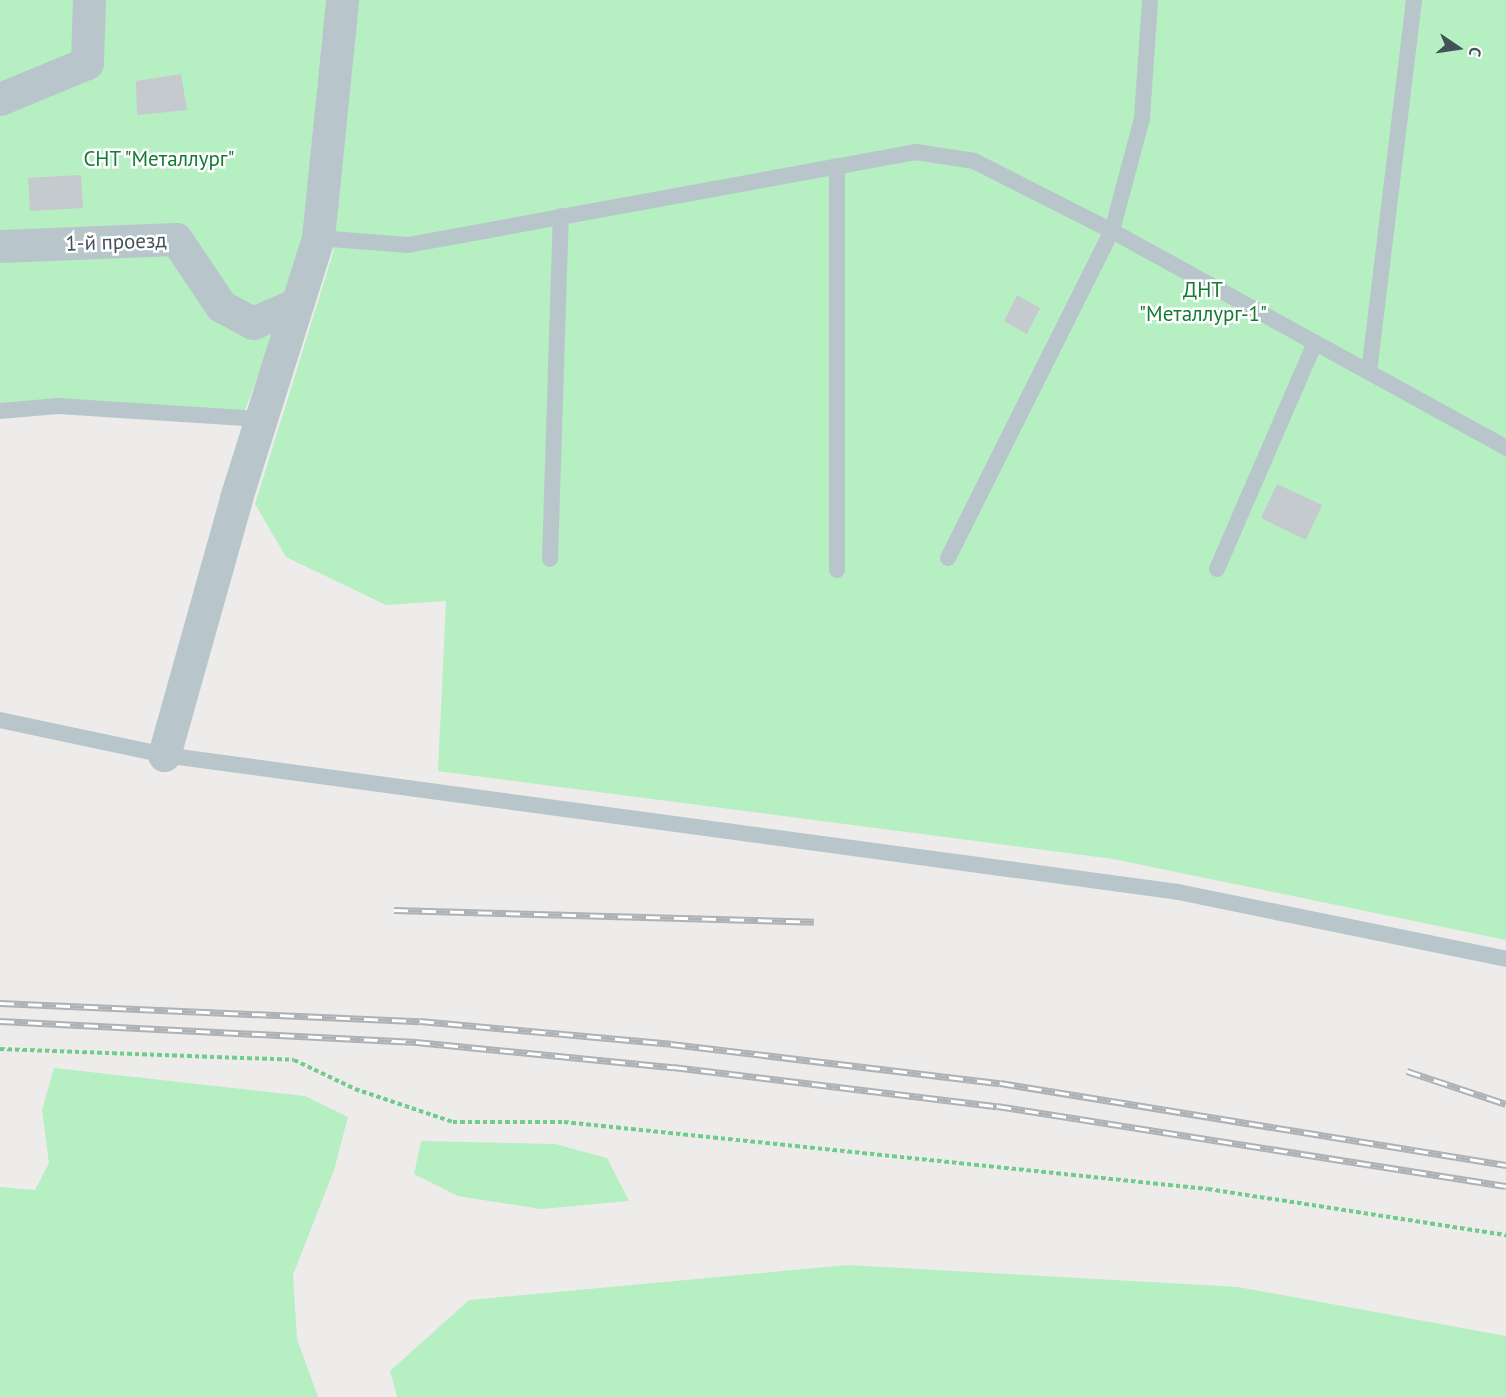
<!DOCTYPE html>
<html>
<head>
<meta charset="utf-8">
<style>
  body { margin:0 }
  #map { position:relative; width:1506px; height:1397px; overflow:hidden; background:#eeebeb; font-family:"PT Sans",sans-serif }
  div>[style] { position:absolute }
  .green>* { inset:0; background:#b6efc2 }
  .building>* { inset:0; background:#c4cace }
  .path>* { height:4px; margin-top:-2px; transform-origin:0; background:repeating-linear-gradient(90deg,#6ecd8c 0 4.5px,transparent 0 7.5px) }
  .lane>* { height:16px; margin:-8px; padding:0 8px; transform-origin:8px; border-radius:8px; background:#b8c6cb }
  .street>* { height:33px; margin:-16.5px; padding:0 16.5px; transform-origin:16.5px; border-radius:16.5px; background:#b8c6cb }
  .rail>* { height:7px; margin-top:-3.5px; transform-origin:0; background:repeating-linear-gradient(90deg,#fff 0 14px,#adb2b6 0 28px); box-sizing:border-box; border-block:2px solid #adb2b6 }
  span { translate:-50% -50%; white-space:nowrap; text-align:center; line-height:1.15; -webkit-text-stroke:5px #fff; paint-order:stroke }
  .park-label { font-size:21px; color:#147a34 }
  .street-label { font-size:21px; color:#435259 }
  .north { position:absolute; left:1428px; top:18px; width:60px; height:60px; -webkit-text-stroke:4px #fff; paint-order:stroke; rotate:103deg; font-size:16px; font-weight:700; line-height:24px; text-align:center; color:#435259 }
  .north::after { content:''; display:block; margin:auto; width:21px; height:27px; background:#435259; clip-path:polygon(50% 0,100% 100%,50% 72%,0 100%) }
</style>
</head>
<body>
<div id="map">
  <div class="green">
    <i style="clip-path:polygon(0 0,328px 0,314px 227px,241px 421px,74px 404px,0 413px)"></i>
    <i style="clip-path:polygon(359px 0,1506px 0,1506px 940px,1113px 859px,438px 771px,446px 601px,386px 605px,286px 557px,255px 504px,333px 253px)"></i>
    <i style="clip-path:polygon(54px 1068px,305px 1096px,348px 1117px,334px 1170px,293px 1275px,297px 1339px,318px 1397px,0 1397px,0 1187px,35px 1190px,49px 1163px,42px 1110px)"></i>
    <i style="clip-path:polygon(421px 1141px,555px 1144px,607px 1158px,629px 1201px,541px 1209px,458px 1196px,414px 1174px)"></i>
    <i style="clip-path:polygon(848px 1265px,1238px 1287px,1506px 1336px,1506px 1397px,397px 1397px,390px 1371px,469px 1300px)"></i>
  </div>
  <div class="building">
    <i style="clip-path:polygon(181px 74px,187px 110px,137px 115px,136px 81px)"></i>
    <i style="clip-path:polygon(81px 175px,83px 208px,30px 211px,28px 178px)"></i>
    <i style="clip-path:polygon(1017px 295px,1040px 308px,1027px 334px,1004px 321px)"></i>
    <i style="clip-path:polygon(1277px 484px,1322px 505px,1306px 540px,1261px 518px)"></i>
  </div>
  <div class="path">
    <i style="left:0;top:1049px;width:294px;rotate:2.1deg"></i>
    <i style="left:294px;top:1060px;width:68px;rotate:25.4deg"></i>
    <i style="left:355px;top:1089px;width:103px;rotate:18.6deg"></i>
    <i style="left:453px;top:1122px;width:111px"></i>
    <i style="left:564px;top:1122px;width:647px;rotate:5.94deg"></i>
    <i style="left:1208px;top:1189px;width:302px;rotate:8.8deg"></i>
  </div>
  <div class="lane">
    <i style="left:837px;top:166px;width:404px;rotate:90deg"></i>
    <i style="left:318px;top:238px;width:90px;rotate:4.4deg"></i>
    <i style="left:408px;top:245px;width:516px;rotate:-10.37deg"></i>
    <i style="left:916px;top:152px;width:59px;rotate:8.8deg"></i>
    <i style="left:974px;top:161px;width:155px;rotate:26.9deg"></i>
    <i style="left:1112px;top:231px;width:450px;rotate:28.8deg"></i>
    <i style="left:1369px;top:372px;width:375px;rotate:-83.1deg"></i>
    <i style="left:0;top:411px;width:58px;rotate:-4.9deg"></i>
    <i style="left:58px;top:406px;width:203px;rotate:3.7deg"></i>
    <i style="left:948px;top:558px;width:366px;rotate:-63.4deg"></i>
    <i style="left:1112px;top:231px;width:117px;rotate:-75.1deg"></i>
    <i style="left:1142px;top:118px;width:118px;rotate:-86.1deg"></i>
    <i style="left:550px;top:559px;width:343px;rotate:-88.2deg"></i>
    <i style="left:1217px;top:569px;width:247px;rotate:-66.6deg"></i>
    <i style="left:0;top:720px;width:168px;rotate:12deg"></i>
    <i style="left:164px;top:755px;width:1023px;rotate:7.69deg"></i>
    <i style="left:1178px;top:892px;width:335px;rotate:11.5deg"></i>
  </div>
  <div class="street">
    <i style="left:0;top:99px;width:94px;rotate:-22.5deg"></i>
    <i style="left:87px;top:63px;width:63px;rotate:-88.2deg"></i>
    <i style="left:0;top:246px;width:176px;rotate:-2.3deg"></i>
    <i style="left:176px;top:239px;width:81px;rotate:56.1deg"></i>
    <i style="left:221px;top:306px;width:36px;rotate:28deg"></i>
    <i style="left:253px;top:323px;width:48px;rotate:-23.4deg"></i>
    <i style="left:164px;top:755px;width:267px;rotate:-74.3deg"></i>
    <i style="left:236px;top:498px;width:273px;rotate:-72.5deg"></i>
    <i style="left:318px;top:238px;width:239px;rotate:-84.2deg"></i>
  </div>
  <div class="rail">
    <i style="left:394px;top:910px;width:420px;rotate:1.6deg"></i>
    <i style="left:0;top:1003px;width:420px;rotate:2.5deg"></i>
    <i style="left:420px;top:1021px;width:252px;rotate:5.2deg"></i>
    <i style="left:671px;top:1044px;width:331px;rotate:6.8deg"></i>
    <i style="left:1000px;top:1083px;width:513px;rotate:9.21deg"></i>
    <i style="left:0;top:1021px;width:417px;rotate:2.9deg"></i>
    <i style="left:416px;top:1042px;width:258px;rotate:5.6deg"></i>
    <i style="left:673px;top:1067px;width:326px;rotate:6.9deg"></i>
    <i style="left:997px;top:1106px;width:515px;rotate:8.93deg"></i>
    <i style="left:1407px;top:1071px;width:104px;rotate:18.4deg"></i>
  </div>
  <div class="park-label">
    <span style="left:159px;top:159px">СНТ "Металлург"</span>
    <span style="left:1203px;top:302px">ДНТ<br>"Металлург-1"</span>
  </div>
  <div class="street-label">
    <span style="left:116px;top:242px;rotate:-2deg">1-й проезд</span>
  </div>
  <div class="north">С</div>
</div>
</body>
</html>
